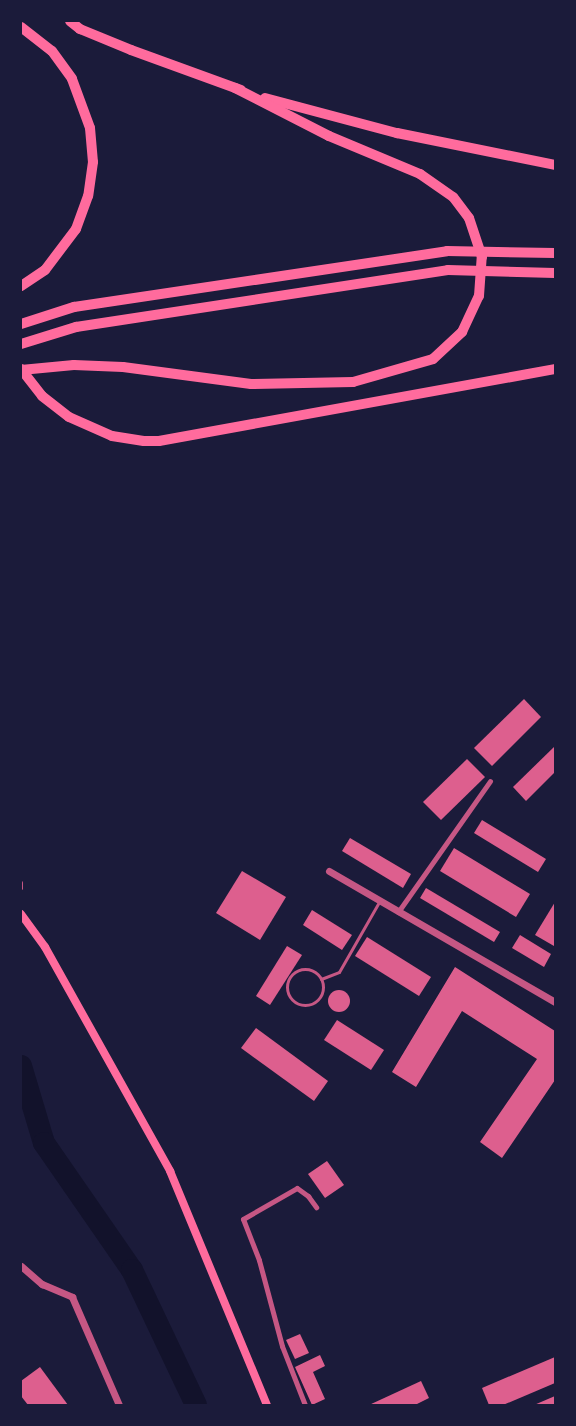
<!DOCTYPE html>
<html>
<head>
<meta charset="utf-8">
<style>
  body { margin:0 }
  #map { position:relative; width:576px; height:1426px; overflow:hidden; background:#1b1b3a; font-family:"Roboto Condensed",sans-serif }
  div>[style] { position:absolute }
  .river>* { height:22px; margin:-11px; padding:0 11px; transform-origin:11px; border-radius:11px; background:#12122b }
  .building>* { inset:0; background:#dd5f8e }
  .round { border-radius:50% }
  .service>* { height:3px; margin:-1.5px; padding:0 1.5px; transform-origin:1.5px; border-radius:1.5px; background:#c65784 }
  .service>.ring { margin:-1.5px; padding:0; box-sizing:content-box; background:none; border:3px solid #c65784; border-radius:50% }
  .minor>* { height:5px; margin:-2.5px; padding:0 2.5px; transform-origin:2.5px; border-radius:2.5px; background:#c65784 }
  .tertiary>* { height:7px; margin:-3.5px; padding:0 3.5px; transform-origin:3.5px; border-radius:3.5px; background:#c65784 }
  .secondary>* { height:8px; margin:-4px; padding:0 4px; transform-origin:4px; border-radius:4px; background:#ff6b9d }
  .motorway>* { height:10px; margin:-5px; padding:0 5px; transform-origin:5px; border-radius:5px; background:#ff6b9d }
  span { translate:-50% -50%; white-space:nowrap; text-align:center; line-height:1.15; -webkit-text-stroke:4.5px #1b1b3a; paint-order:stroke }
  .frame { position:absolute; inset:0; border:22px solid #1b1b3a; pointer-events:none }
</style>
</head>
<body>
<div id="map">
  <div class="river">
    <i style="left:21px;top:1066px;width:80px;rotate:73.4deg"></i>
    <i style="left:44px;top:1143px;width:155px;rotate:55.3deg"></i>
    <i style="left:132px;top:1270px;width:149px;rotate:64.6deg"></i>
  </div>
  <div class="building">
    <i style="clip-path:polygon(524px 699px,541px 717px,492px 766px,474px 748px)"></i>
    <i style="clip-path:polygon(555px 746px,555px 772px,526px 801px,513px 787px)"></i>
    <i style="clip-path:polygon(467px 759px,485px 777px,441px 820px,423px 802px)"></i>
    <i style="clip-path:polygon(482px 820px,546px 859px,538px 872px,474px 833px)"></i>
    <i style="clip-path:polygon(350px 838px,411px 874px,403px 888px,342px 851px)"></i>
    <i style="clip-path:polygon(454px 848px,530px 894px,516px 917px,440px 871px)"></i>
    <i style="clip-path:polygon(242px 871px,286px 897px,260px 940px,216px 913px)"></i>
    <i style="clip-path:polygon(426px 888px,500px 932px,494px 942px,420px 898px)"></i>
    <i style="clip-path:polygon(555px 902px,555px 944px,554px 946px,535px 935px)"></i>
    <i style="clip-path:polygon(312px 910px,352px 935px,342px 950px,303px 925px)"></i>
    <i style="clip-path:polygon(520px 935px,551px 954px,544px 967px,512px 948px)"></i>
    <i style="clip-path:polygon(367px 937px,431px 977px,419px 996px,355px 956px)"></i>
    <i style="clip-path:polygon(287px 946px,302px 955px,270px 1005px,256px 996px)"></i>
    <i style="clip-path:polygon(455px 967px,555px 1031px,555px 1080px,502px 1158px,480px 1142px,537px 1059px,462px 1011px,416px 1087px,392px 1072px)"></i>
    <i class="round" style="left:328px;top:990px;width:22px;height:22px"></i>
    <i style="clip-path:polygon(337px 1020px,384px 1050px,371px 1070px,324px 1040px)"></i>
    <i style="clip-path:polygon(256px 1028px,328px 1081px,314px 1101px,241px 1048px)"></i>
    <i style="clip-path:polygon(327px 1161px,344px 1185px,325px 1198px,308px 1174px)"></i>
    <i style="clip-path:polygon(300px 1334px,309px 1353px,295px 1359px,286px 1340px)"></i>
    <i style="clip-path:polygon(320px 1355px,325px 1366px,313px 1372px,325px 1399px,312px 1405px,295px 1367px)"></i>
    <i style="clip-path:polygon(555px 1357px,555px 1383px,503px 1405px,489px 1405px,482px 1388px)"></i>
    <i style="clip-path:polygon(40px 1367px,68px 1405px,28px 1405px,21px 1396px,21px 1381px)"></i>
    <i style="clip-path:polygon(421px 1381px,429px 1398px,415px 1405px,369px 1405px)"></i>
    <i style="clip-path:polygon(555px 1396px,555px 1405px,534px 1405px)"></i>
  </div>
  <div class="service">
    <i style="left:21px;top:882px;width:6px;rotate:90deg"></i>
    <i class="ring" style="left:287px;top:969px;width:33px;height:33px"></i>
    <i style="left:321px;top:979px;width:19px;rotate:-21deg"></i>
    <i style="left:339px;top:972px;width:81px;rotate:-60.3deg"></i>
  </div>
  <div class="minor">
    <i style="left:398px;top:912px;width:160px;rotate:-54.9deg"></i>
    <i style="left:305px;top:1405px;width:63px;rotate:-111.3deg"></i>
    <i style="left:282px;top:1346px;width:89px;rotate:-105deg"></i>
    <i style="left:259px;top:1260px;width:44px;rotate:-111.3deg"></i>
    <i style="left:243px;top:1219px;width:62px;rotate:-29.9deg"></i>
    <i style="left:297px;top:1188px;width:14px;rotate:36deg"></i>
    <i style="left:308px;top:1196px;width:14px;rotate:54deg"></i>
  </div>
  <div class="tertiary">
    <i style="left:329px;top:871px;width:261px;rotate:30.1deg"></i>
    <i style="left:21px;top:1266px;width:28px;rotate:41deg"></i>
    <i style="left:42px;top:1284px;width:33px;rotate:23deg"></i>
    <i style="left:72px;top:1297px;width:118px;rotate:66.5deg"></i>
  </div>
  <div class="secondary">
    <i style="left:21px;top:914px;width:41px;rotate:54deg"></i>
    <i style="left:45px;top:947px;width:257px;rotate:60.8deg"></i>
    <i style="left:170px;top:1171px;width:253px;rotate:67.5deg"></i>
  </div>
  <div class="motorway">
    <i style="left:70px;top:21px;width:13px;rotate:39deg"></i>
    <i style="left:80px;top:29px;width:55px;rotate:22.4deg"></i>
    <i style="left:131px;top:50px;width:117px;rotate:20deg"></i>
    <i style="left:21px;top:27px;width:39px;rotate:38deg"></i>
    <i style="left:52px;top:51px;width:34px;rotate:54deg"></i>
    <i style="left:72px;top:79px;width:52px;rotate:69.8deg"></i>
    <i style="left:90px;top:128px;width:34px;rotate:85deg"></i>
    <i style="left:93px;top:162px;width:34px;rotate:98deg"></i>
    <i style="left:88px;top:196px;width:35px;rotate:110deg"></i>
    <i style="left:76px;top:229px;width:51px;rotate:127.1deg"></i>
    <i style="left:45px;top:270px;width:29px;rotate:146deg"></i>
    <i style="left:265px;top:98px;width:137px;rotate:14.9deg"></i>
    <i style="left:397px;top:133px;width:161px;rotate:11.4deg"></i>
    <i style="left:21px;top:324px;width:56px;rotate:-17.8deg"></i>
    <i style="left:74px;top:307px;width:377px;rotate:-8.5deg"></i>
    <i style="left:447px;top:251px;width:108px;rotate:1.1deg"></i>
    <i style="left:21px;top:344px;width:58px;rotate:-17.2deg"></i>
    <i style="left:76px;top:327px;width:376px;rotate:-8.7deg"></i>
    <i style="left:448px;top:270px;width:107px;rotate:1.6deg"></i>
    <i style="left:21px;top:369px;width:34px;rotate:52deg"></i>
    <i style="left:42px;top:396px;width:34px;rotate:38deg"></i>
    <i style="left:69px;top:417px;width:47px;rotate:23.8deg"></i>
    <i style="left:112px;top:436px;width:32px;rotate:9deg"></i>
    <i style="left:144px;top:441px;width:15px"></i>
    <i style="left:159px;top:441px;width:402px;rotate:-10.3deg"></i>
    <i style="left:21px;top:370px;width:53px;rotate:-5.4deg"></i>
    <i style="left:74px;top:365px;width:49px;rotate:2.3deg"></i>
    <i style="left:123px;top:367px;width:129px;rotate:7.6deg"></i>
    <i style="left:251px;top:384px;width:102px;rotate:-1.1deg"></i>
    <i style="left:353px;top:382px;width:83px;rotate:-16deg"></i>
    <i style="left:433px;top:359px;width:40px;rotate:-43deg"></i>
    <i style="left:462px;top:332px;width:40px;rotate:-65deg"></i>
    <i style="left:479px;top:296px;width:39px;rotate:-86deg"></i>
    <i style="left:482px;top:257px;width:41px;rotate:-108.4deg"></i>
    <i style="left:469px;top:218px;width:26px;rotate:-127deg"></i>
    <i style="left:453px;top:197px;width:40px;rotate:-145.1deg"></i>
    <i style="left:420px;top:174px;width:99px;rotate:-157.3deg"></i>
    <i style="left:329px;top:136px;width:106px;rotate:-152.9deg"></i>
  </div>
  <div class="frame"></div>
</div>
</body>
</html>
